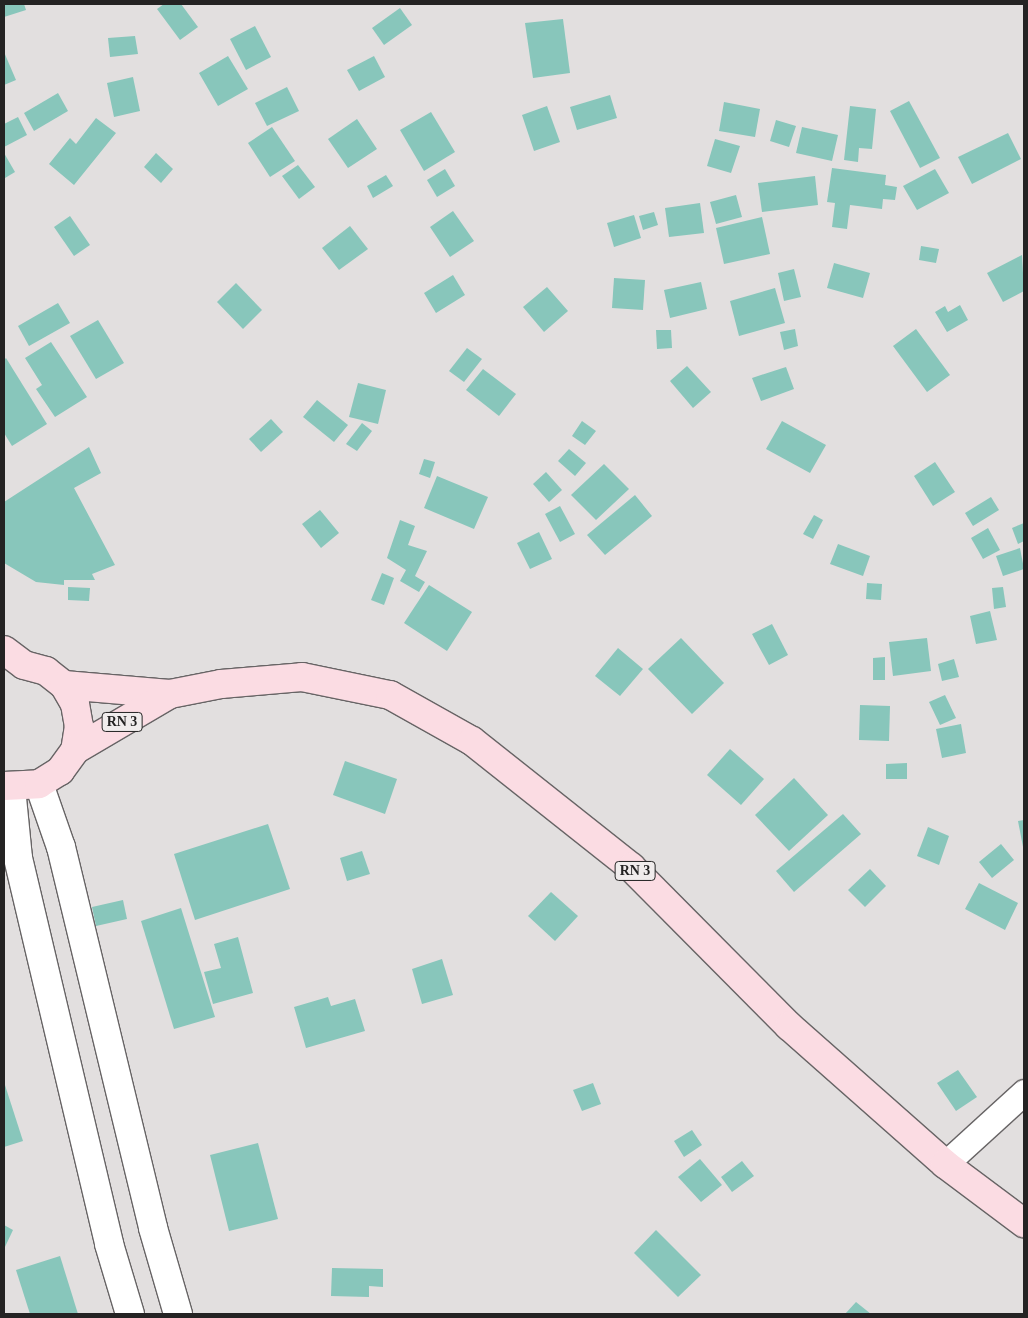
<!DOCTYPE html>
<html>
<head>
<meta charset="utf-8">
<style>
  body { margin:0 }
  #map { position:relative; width:1028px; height:1318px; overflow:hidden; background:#e2dfdf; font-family:"Times New Roman",serif }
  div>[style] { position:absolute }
  .building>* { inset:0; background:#88c6bb }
  .roads { filter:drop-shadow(1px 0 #676465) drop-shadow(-1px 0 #676465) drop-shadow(0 1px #676465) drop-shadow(0 -1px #676465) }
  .street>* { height:25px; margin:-12.5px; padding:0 12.5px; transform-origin:12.5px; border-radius:12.5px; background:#fff }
  .secondary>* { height:28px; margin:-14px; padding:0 14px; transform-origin:14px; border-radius:14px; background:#fff }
  .primary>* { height:28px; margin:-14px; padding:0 14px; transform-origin:14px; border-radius:14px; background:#fbdce3 }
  span { translate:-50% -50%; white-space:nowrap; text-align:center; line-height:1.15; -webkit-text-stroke:4.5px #f0ecec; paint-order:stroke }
  .shield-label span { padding:1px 4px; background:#f0ecec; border:1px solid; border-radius:4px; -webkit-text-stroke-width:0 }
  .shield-label { font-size:14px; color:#242323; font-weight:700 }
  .frame { position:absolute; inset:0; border:5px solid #242323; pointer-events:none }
</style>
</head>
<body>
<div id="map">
  <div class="building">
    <i style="clip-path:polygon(4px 4px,24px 4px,26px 10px,4px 17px)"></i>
    <i style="clip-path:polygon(164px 4px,181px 4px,198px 27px,180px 40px,157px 9px)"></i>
    <i style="clip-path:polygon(400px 8px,412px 25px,384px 45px,372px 28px)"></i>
    <i style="clip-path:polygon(563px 19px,570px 73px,533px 78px,525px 23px)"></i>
    <i style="clip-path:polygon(255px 26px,271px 57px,246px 70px,230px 39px)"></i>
    <i style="clip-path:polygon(135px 36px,138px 54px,110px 57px,108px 38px)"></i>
    <i style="clip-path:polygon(4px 52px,16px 80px,4px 85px)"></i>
    <i style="clip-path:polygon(228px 56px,248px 89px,218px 106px,199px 73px)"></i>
    <i style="clip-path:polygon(374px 56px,385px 77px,359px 91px,347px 70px)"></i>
    <i style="clip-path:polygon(133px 77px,140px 111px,114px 117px,107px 83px)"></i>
    <i style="clip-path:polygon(287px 87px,299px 111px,267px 126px,255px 103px)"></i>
    <i style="clip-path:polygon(58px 93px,68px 111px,34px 131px,24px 113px)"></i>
    <i style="clip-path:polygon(610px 95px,617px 118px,577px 130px,570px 107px)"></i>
    <i style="clip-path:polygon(909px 101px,940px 158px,920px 168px,890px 111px)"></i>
    <i style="clip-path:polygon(724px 102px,760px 109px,755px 137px,719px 131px)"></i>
    <i style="clip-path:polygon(547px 106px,560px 142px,534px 151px,522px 115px)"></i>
    <i style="clip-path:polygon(850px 106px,876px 109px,872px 149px,859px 148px,858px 162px,844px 160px)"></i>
    <i style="clip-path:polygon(431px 112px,455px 152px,424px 171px,400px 130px)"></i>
    <i style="clip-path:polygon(18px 117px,27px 135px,4px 147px,4px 124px)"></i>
    <i style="clip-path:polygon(96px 118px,116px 133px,74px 185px,49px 164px,70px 138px,76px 144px)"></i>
    <i style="clip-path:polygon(357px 119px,377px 149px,348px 168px,328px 139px)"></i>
    <i style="clip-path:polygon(776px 120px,796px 126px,789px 147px,770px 141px)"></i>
    <i style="clip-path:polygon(272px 127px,295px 161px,270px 177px,248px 143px)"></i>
    <i style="clip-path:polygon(802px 127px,838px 135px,832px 161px,796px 153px)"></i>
    <i style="clip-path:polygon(1008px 133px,1021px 159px,972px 184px,958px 157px)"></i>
    <i style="clip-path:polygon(715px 139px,740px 146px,731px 173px,707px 166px)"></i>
    <i style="clip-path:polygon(4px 153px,15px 172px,5px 178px,4px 176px)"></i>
    <i style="clip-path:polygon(156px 153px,173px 169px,161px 183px,144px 167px)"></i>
    <i style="clip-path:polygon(298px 165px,315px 187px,299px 199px,282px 176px)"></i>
    <i style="clip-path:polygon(832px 168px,886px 175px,885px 185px,897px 187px,895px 200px,883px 199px,882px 209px,850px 205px,847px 229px,832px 227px,835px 203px,827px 202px)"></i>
    <i style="clip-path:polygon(445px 169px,455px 186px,437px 197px,427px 180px)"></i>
    <i style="clip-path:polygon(935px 169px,949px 193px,917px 210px,903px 186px)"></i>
    <i style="clip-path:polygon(386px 175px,393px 186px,373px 198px,367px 186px)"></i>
    <i style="clip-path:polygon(815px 176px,818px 205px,762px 212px,758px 183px)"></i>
    <i style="clip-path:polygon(736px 195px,742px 217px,716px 224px,710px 202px)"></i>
    <i style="clip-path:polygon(700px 203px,704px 233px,669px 237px,665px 208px)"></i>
    <i style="clip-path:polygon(453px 211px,474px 241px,450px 257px,430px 227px)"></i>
    <i style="clip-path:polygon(654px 212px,658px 225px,643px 230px,639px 216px)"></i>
    <i style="clip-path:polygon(634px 215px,641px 238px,614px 247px,607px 223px)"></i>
    <i style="clip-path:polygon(70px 216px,90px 245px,74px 256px,54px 227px)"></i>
    <i style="clip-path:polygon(762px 217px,770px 254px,724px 264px,716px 228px)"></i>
    <i style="clip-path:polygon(350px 226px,368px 249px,339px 270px,322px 248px)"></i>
    <i style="clip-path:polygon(921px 246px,939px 249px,936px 263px,919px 260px)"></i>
    <i style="clip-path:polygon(1022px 255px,1024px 291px,1003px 302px,987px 273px)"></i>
    <i style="clip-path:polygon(834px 263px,870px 273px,863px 298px,827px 288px)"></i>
    <i style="clip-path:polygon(794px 269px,801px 297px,784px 301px,778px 273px)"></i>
    <i style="clip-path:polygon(453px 275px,465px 295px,436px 313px,424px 293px)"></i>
    <i style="clip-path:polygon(614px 278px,645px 280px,643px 310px,612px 308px)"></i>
    <i style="clip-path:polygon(701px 282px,707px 309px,670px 318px,664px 290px)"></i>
    <i style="clip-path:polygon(236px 283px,262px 310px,243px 329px,217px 302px)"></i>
    <i style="clip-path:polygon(547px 287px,568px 311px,544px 332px,523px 307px)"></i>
    <i style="clip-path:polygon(775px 288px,785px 323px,739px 336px,730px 301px)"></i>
    <i style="clip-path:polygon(58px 303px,70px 323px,29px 346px,18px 326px)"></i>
    <i style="clip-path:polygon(960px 305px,968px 320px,947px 332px,935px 312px,945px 306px,948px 312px)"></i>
    <i style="clip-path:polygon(98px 320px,124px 363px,96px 379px,70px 336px)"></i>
    <i style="clip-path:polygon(795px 329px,798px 346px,784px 350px,780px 332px)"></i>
    <i style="clip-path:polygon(916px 329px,950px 375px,927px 392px,893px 346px)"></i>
    <i style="clip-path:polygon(656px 330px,671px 330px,672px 348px,657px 349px)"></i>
    <i style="clip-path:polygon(51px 342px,87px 397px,55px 417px,36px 389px,42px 385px,25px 358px)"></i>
    <i style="clip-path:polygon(467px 348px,482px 359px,464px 382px,449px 371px)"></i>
    <i style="clip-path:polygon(6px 358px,47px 424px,12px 446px,4px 433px,4px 360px)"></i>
    <i style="clip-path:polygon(687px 366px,711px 392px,693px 408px,670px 381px)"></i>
    <i style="clip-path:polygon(786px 367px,794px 389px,761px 401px,752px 378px)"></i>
    <i style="clip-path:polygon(483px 369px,516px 394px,499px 416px,466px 390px)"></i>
    <i style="clip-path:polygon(358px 383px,386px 390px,378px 424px,349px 417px)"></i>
    <i style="clip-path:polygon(317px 400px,348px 425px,334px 442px,303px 417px)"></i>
    <i style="clip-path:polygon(271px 419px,283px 432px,261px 452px,249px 439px)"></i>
    <i style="clip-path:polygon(582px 421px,596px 431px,585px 445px,572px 436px)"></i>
    <i style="clip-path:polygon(782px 421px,826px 445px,810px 473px,766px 449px)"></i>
    <i style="clip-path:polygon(362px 423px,372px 431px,357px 451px,346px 444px)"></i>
    <i style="clip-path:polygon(89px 447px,101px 473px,74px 488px,115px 565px,92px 574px,95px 580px,64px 580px,64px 585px,36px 582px,4px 563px,4px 502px)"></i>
    <i style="clip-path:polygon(569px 449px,586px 463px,575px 476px,558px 461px)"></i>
    <i style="clip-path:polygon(424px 459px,435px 462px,430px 478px,419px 474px)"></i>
    <i style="clip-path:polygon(935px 462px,955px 492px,933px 506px,914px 476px)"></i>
    <i style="clip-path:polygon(604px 464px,629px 489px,596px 520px,571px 495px)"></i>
    <i style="clip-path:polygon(546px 472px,562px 490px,549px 502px,533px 484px)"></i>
    <i style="clip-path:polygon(437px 476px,488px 497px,474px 529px,424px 508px)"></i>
    <i style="clip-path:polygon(635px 495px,652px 516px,605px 555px,587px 535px)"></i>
    <i style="clip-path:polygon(991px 497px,999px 510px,973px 526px,965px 513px)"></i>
    <i style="clip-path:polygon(560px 506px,575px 534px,560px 542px,545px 514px)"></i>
    <i style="clip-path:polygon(320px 510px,339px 533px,321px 548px,302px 524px)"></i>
    <i style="clip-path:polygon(814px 515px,823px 520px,813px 539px,803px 534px)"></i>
    <i style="clip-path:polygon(400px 520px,415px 526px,408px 545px,427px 551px,415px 576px,425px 582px,419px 592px,400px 581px,406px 570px,387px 558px)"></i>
    <i style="clip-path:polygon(1024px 523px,1024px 541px,1018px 544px,1012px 528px)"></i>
    <i style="clip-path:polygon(988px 528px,1000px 550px,983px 559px,971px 538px)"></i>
    <i style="clip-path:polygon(539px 532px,552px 559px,530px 569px,517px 543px)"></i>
    <i style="clip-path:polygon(838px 544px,870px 556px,863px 576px,830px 564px)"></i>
    <i style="clip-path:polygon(1020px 548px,1024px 569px,1003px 576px,996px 556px)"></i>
    <i style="clip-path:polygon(382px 573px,394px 578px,384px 605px,371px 600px)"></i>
    <i style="clip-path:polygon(867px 583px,882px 584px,881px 600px,866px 599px)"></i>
    <i style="clip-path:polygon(429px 585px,472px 612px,447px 651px,404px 623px)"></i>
    <i style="clip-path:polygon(68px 587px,90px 588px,89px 601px,68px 600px)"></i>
    <i style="clip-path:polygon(1003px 587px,1006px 607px,994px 609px,992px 588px)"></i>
    <i style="clip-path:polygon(990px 611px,997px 640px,976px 644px,970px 616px)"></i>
    <i style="clip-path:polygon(772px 624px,788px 655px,769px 665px,752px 634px)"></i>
    <i style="clip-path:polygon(681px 638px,724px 683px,692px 714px,648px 669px)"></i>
    <i style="clip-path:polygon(927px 638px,931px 671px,893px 676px,889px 642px)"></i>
    <i style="clip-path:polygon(618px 648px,643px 669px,620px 696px,595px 676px)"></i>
    <i style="clip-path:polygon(885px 657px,885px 680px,873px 680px,873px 658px)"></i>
    <i style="clip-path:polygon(954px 659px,959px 677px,942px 681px,938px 664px)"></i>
    <i style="clip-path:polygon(945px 695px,956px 718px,940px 725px,929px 702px)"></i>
    <i style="clip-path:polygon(860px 705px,890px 706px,889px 741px,859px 740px)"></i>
    <i style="clip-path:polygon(961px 724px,966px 753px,942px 758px,936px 729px)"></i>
    <i style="clip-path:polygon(730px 749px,764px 779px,741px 805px,707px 775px)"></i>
    <i style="clip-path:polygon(345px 761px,397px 779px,385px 814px,333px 795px)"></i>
    <i style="clip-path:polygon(907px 763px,907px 779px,886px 779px,886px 764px)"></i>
    <i style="clip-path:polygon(794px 778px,828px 815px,789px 851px,755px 815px)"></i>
    <i style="clip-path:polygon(843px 814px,861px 834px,794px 892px,776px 871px)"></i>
    <i style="clip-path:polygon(1024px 820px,1024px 847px,1023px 847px,1018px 821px)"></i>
    <i style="clip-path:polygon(268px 824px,290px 889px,195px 920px,174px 854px)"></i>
    <i style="clip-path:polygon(928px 827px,949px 836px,939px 865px,917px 856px)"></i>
    <i style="clip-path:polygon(1001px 844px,1014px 860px,992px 878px,979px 862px)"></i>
    <i style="clip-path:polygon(362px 851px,370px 874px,347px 881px,340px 858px)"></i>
    <i style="clip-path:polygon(870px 869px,886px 886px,865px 907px,848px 890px)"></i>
    <i style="clip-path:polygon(979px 883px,1018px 903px,1005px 930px,965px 909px)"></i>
    <i style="clip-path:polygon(551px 892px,578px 916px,555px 941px,528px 916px)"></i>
    <i style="clip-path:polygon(123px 900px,127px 919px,96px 926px,92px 907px)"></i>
    <i style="clip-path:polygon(181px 908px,215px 1017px,174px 1029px,141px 921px)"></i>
    <i style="clip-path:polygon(238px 937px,253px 993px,213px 1004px,204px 972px,221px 968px,214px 944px)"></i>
    <i style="clip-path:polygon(442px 959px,453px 995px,422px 1004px,412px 969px)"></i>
    <i style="clip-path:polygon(328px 997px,331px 1006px,355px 999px,365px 1031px,306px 1048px,294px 1007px)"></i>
    <i style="clip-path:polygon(958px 1070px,977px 1097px,956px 1111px,937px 1083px)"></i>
    <i style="clip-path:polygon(4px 1082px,23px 1141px,4px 1147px)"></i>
    <i style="clip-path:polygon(593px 1083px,601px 1104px,582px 1111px,573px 1090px)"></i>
    <i style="clip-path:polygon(692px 1130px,702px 1145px,684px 1157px,674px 1141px)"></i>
    <i style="clip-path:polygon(258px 1143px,278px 1219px,229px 1231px,210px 1155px)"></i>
    <i style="clip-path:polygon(700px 1159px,722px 1185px,701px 1202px,678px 1177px)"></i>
    <i style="clip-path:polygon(742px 1161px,754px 1176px,732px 1192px,721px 1177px)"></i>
    <i style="clip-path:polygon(4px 1225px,13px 1230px,4px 1249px)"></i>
    <i style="clip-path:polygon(656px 1230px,701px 1275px,678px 1297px,634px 1253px)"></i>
    <i style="clip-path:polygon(60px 1256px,78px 1314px,30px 1314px,16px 1270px)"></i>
    <i style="clip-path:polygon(332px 1268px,383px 1269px,383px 1287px,369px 1286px,369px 1297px,331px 1296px)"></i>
    <i style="clip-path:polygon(856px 1302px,871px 1314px,845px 1314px)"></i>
  </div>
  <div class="roads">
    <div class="street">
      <i style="left:945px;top:1164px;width:107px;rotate:-42.3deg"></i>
    </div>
    <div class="secondary">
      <i style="left:39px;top:784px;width:67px;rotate:70.8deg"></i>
      <i style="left:61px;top:847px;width:392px;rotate:76.4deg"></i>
      <i style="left:153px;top:1228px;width:90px;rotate:73.8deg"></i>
      <i style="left:11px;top:788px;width:70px;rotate:84.3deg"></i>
      <i style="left:18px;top:858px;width:397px;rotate:76.7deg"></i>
      <i style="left:109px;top:1244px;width:73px;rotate:73.3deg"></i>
    </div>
    <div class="primary">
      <i style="left:4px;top:650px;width:25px;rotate:37deg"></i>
      <i style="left:24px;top:665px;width:23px;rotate:15deg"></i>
      <i style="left:46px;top:671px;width:23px;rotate:38deg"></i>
      <i style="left:64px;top:685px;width:22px;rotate:60deg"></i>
      <i style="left:75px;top:704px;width:22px;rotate:80deg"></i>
      <i style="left:79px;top:726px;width:24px;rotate:99deg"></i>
      <i style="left:64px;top:685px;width:106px;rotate:4.9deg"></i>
      <i style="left:170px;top:694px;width:52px;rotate:-11.1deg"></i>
      <i style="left:221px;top:684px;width:81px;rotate:-4.9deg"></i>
      <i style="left:302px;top:677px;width:90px;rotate:11.6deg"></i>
      <i style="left:390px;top:695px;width:94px;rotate:29.3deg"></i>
      <i style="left:472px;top:741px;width:203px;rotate:38.4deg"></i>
      <i style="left:631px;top:867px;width:224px;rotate:45.2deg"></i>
      <i style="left:789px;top:1026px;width:208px;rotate:41.5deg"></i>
      <i style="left:945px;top:1164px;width:99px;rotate:36.8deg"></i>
      <i style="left:4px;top:786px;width:35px;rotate:-3deg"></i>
      <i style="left:39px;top:784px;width:25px;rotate:-32deg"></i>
      <i style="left:60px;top:771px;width:26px;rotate:-54deg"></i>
      <i style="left:75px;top:750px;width:110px;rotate:-30.5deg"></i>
    </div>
  </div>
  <div class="shield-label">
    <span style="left:122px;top:722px">RN 3</span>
    <span style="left:635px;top:871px">RN 3</span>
  </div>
  <div class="frame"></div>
</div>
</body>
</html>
